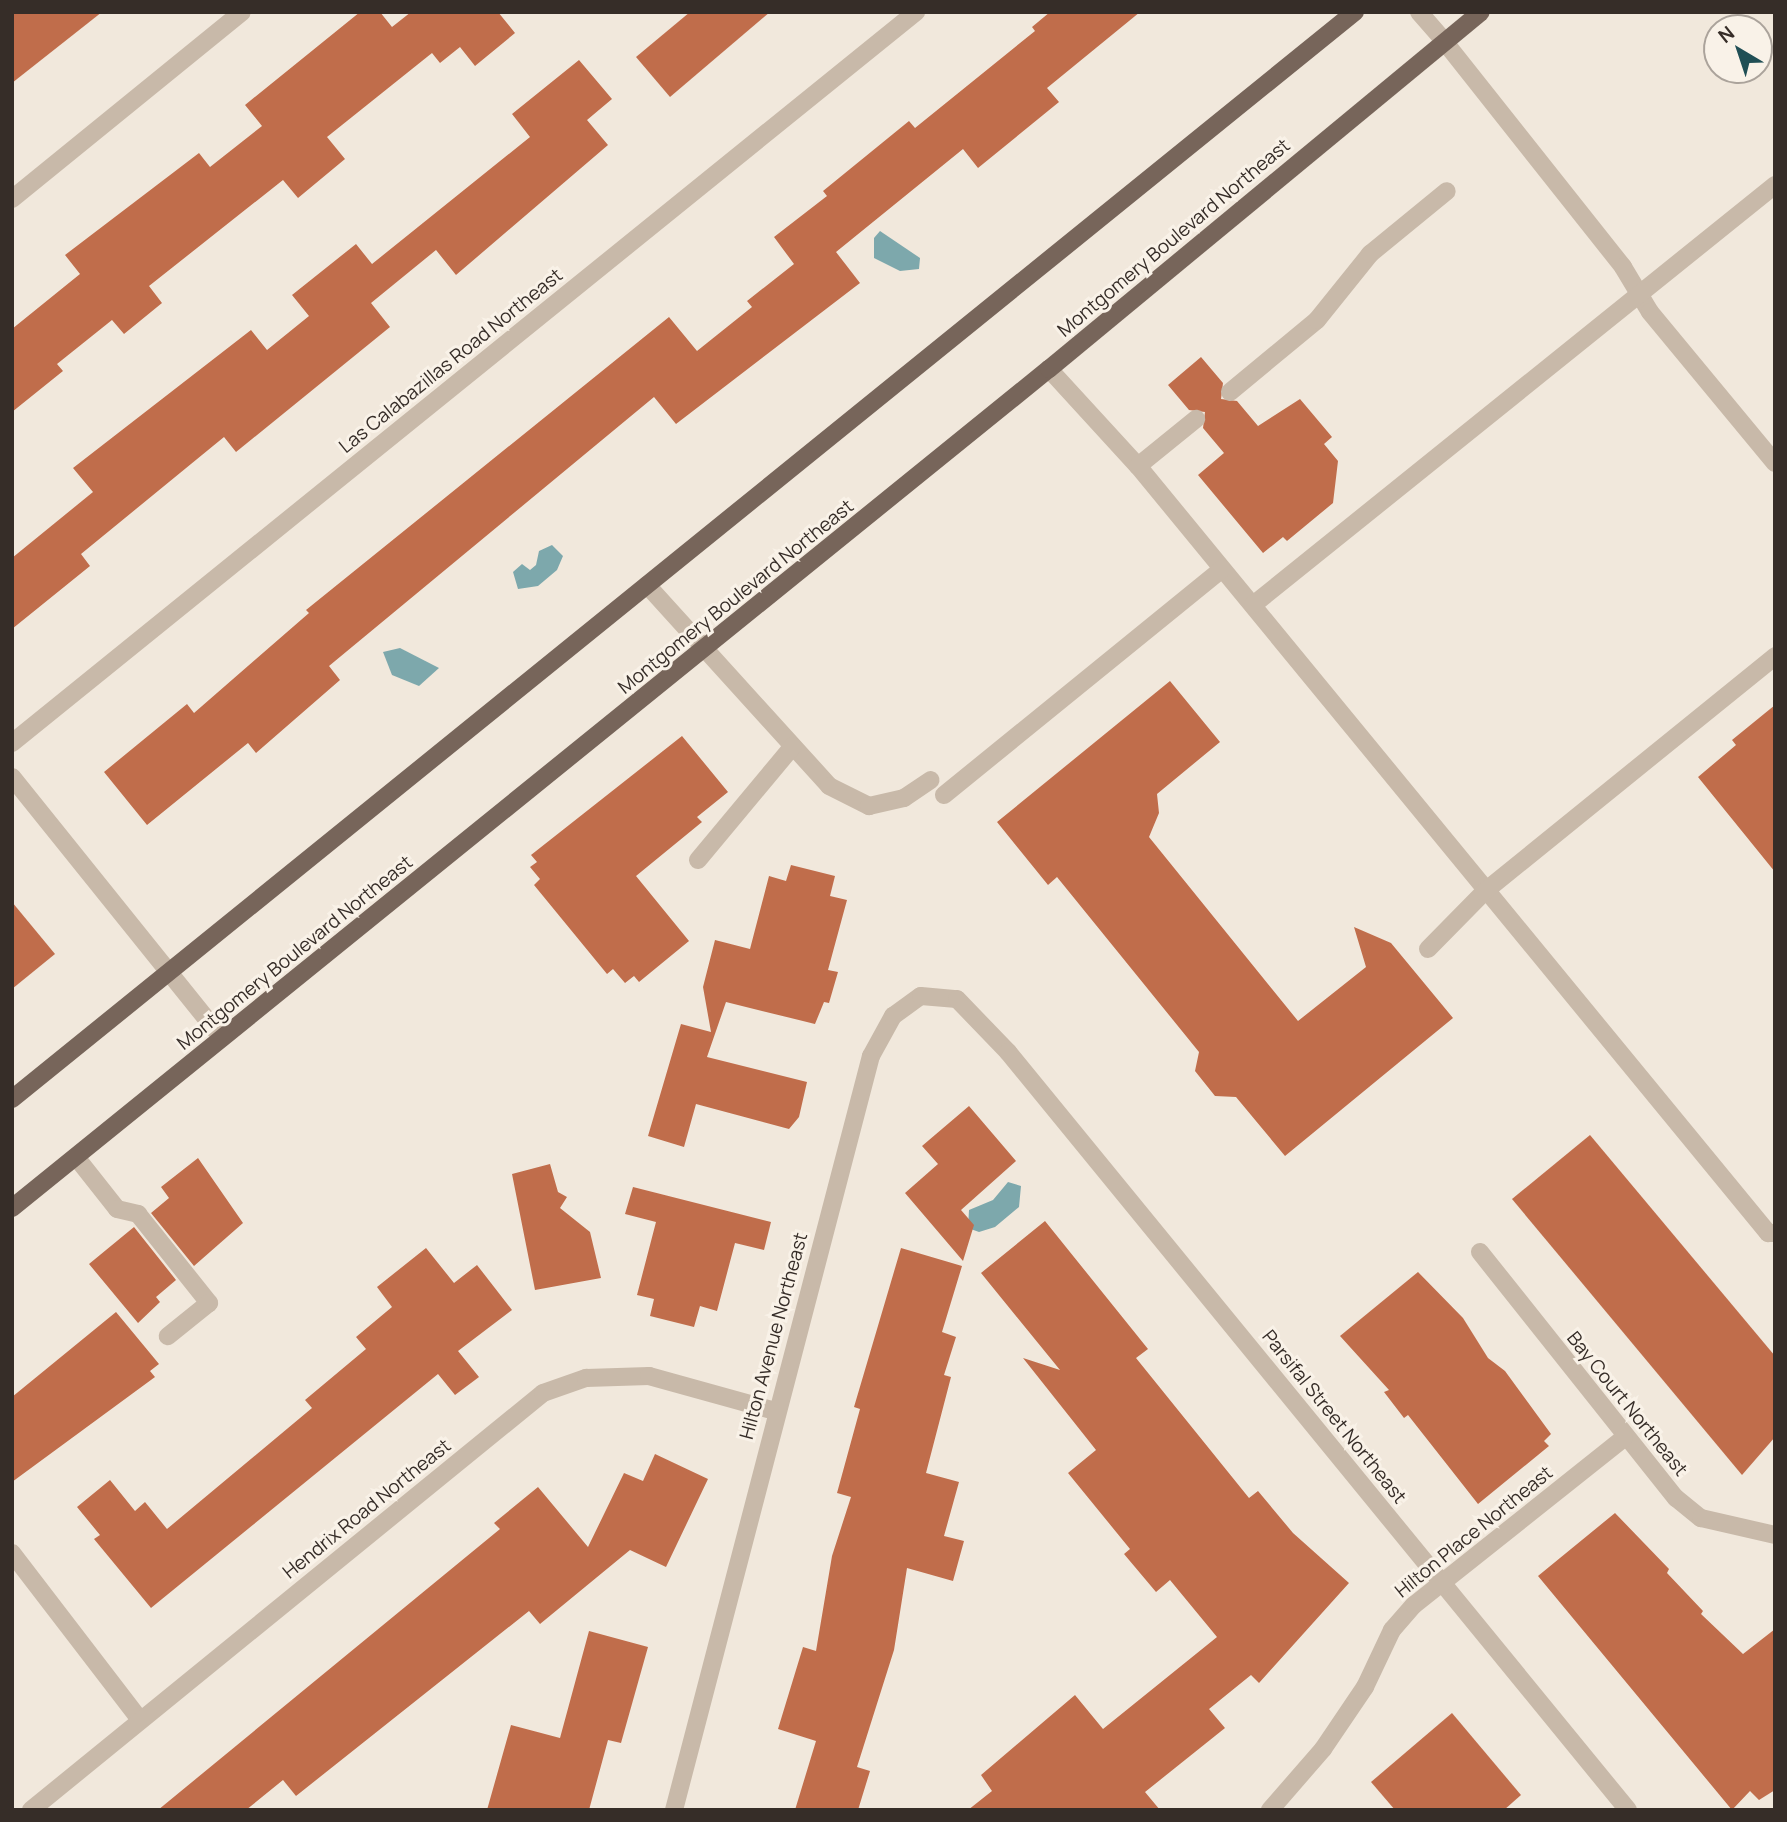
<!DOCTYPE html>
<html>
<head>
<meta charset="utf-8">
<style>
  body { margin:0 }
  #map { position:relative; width:1787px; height:1822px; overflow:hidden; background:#f1e8dc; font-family:Manrope,sans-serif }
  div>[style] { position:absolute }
  .water>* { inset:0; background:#7da8ac }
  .building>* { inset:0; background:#c06d4b }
  .lane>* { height:18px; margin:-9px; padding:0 9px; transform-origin:9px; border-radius:9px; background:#c8b9a9 }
  .street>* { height:18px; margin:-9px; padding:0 9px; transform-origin:9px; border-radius:9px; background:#c8b9a9 }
  .primary>* { height:18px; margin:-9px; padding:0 9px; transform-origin:9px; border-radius:9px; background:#77655a }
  span { translate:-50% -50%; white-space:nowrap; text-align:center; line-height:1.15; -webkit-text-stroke:6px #f9f2e8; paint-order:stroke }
  .street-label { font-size:19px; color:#362d28 }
  .frame { position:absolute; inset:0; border:14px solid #362d28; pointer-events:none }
  .north { position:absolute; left:1703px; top:14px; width:70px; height:70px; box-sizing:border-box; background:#f9f2e8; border:2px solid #aba39b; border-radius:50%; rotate:321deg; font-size:19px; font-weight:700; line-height:28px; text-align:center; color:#362d28 }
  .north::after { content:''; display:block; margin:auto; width:24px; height:32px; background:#204f55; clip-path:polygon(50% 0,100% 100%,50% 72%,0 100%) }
</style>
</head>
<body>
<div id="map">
  <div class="water">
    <i style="clip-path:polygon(880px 231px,920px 258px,919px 269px,900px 271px,874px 258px,874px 238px)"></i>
    <i style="clip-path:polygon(552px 545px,563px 556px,557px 570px,538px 586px,518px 589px,513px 572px,522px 564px,530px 570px,536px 565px,539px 551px)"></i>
    <i style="clip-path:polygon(400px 648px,439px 668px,419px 686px,392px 675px,383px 652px)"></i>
    <i style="clip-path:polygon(1008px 1182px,1021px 1186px,1019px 1207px,995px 1227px,979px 1232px,968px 1228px,969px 1210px,993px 1200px)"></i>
  </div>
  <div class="building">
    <i style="clip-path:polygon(12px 12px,102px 12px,12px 83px)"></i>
    <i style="clip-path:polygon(360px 12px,380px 12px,392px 27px,411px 12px,498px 12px,515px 33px,475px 66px,460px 47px,440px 63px,432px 53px,327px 137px,345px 159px,298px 198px,283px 180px,149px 286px,162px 303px,124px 334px,112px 320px,57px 364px,63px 371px,12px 412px,12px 329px,80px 274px,65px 255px,199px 153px,210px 167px,262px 126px,245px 105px)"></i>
    <i style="clip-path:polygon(690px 12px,770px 12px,670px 97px,636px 57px)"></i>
    <i style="clip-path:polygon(1050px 12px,1140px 12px,1047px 88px,1059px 102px,978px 168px,963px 149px,836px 252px,860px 283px,676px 424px,654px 397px,329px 666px,340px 680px,256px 753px,248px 743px,147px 825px,104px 772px,187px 704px,194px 713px,309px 613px,306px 610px,669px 317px,697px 351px,752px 307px,747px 301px,794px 264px,774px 237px,827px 196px,823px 191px,909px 121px,915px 128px,1035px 31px,1032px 27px)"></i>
    <i style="clip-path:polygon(579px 60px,612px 99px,587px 120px,608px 145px,456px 275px,436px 250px,371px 303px,390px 327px,236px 452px,224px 437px,81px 554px,90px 566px,12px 629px,12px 558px,93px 492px,73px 468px,251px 330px,267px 350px,309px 316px,292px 295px,356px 244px,372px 264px,530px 137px,512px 114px)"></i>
    <i style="clip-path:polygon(1201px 357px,1223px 383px,1221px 399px,1237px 401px,1258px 426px,1300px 399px,1332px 437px,1324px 444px,1338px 461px,1333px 503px,1287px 541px,1283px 537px,1263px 553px,1198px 475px,1224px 453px,1203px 428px,1205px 412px,1189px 410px,1168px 385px)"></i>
    <i style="clip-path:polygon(1170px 681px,1220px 742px,1157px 794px,1159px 813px,1149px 837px,1298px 1021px,1366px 967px,1354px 927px,1391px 943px,1453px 1018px,1285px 1156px,1236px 1097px,1215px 1096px,1195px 1071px,1199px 1052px,1057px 877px,1048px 885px,997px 822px)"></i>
    <i style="clip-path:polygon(1775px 705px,1775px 872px,1698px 777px,1736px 745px,1732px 740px)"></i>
    <i style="clip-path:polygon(682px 736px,728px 792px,697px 817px,702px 822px,636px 876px,689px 941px,639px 982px,634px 976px,625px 983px,613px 969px,607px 974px,534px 885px,540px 879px,530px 867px,537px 862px,531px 855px)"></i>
    <i style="clip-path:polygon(791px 865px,835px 876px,830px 896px,847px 900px,828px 970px,838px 972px,829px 1003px,824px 1002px,815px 1024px,726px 1002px,707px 1057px,807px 1082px,799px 1117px,789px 1129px,696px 1104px,684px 1147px,648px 1136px,681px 1024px,711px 1032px,703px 987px,715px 940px,750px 949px,769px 876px,786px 881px)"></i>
    <i style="clip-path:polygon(12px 902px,55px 954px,12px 989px)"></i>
    <i style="clip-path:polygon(969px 1106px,1016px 1161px,961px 1210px,974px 1225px,963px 1261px,905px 1193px,938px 1164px,922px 1146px)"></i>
    <i style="clip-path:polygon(1590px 1135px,1775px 1356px,1775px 1437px,1742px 1475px,1512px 1199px)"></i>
    <i style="clip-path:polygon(198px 1158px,243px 1223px,194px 1266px,151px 1213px,169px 1198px,161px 1187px)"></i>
    <i style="clip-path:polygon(550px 1164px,558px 1192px,567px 1197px,560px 1208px,590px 1232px,601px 1278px,535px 1290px,512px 1174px)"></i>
    <i style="clip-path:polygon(633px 1187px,771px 1222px,764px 1250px,735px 1243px,717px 1311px,700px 1306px,694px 1327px,650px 1316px,654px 1299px,637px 1295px,656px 1222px,625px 1214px)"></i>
    <i style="clip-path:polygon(1045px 1221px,1148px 1349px,1136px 1358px,1249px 1498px,1258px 1491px,1293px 1533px,1349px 1583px,1259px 1683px,1251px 1675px,1209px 1709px,1225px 1728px,1145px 1792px,1160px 1810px,968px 1810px,992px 1791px,981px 1775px,1075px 1695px,1103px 1729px,1217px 1637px,1170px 1580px,1156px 1592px,1124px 1554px,1130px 1549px,1068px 1473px,1096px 1450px,1023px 1358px,1060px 1370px,981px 1273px)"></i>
    <i style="clip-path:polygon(134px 1227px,176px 1280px,156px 1297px,160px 1302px,138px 1323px,89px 1264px)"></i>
    <i style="clip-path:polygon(426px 1248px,454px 1283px,477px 1265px,512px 1310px,458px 1351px,479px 1377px,455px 1395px,438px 1374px,151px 1608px,94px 1539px,100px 1535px,77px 1507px,110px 1480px,135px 1511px,145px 1502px,167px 1529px,312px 1408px,305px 1400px,366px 1349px,356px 1337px,392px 1307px,377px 1287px)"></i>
    <i style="clip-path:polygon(901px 1248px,962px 1266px,942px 1332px,956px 1337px,944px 1375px,951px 1377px,926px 1473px,959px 1482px,944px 1536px,964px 1541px,953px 1581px,907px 1568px,894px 1650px,857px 1767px,870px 1771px,858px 1810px,795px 1810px,816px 1741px,778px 1729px,803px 1647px,816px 1651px,832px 1556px,851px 1497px,837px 1493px,860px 1409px,854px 1407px)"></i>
    <i style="clip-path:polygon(1418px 1272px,1463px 1318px,1488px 1358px,1505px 1371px,1551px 1434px,1544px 1441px,1549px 1446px,1478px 1504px,1408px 1415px,1404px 1418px,1384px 1392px,1389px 1390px,1340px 1336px)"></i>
    <i style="clip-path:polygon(116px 1312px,159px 1364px,150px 1371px,155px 1377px,12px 1482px,12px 1397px)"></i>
    <i style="clip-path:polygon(655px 1454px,708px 1479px,666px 1567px,630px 1550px,540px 1624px,529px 1611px,296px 1796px,283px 1780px,246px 1810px,158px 1810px,500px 1529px,494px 1523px,538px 1487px,588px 1547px,624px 1473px,643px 1481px)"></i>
    <i style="clip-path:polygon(1615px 1513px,1669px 1569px,1667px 1573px,1703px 1611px,1701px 1614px,1743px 1654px,1775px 1629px,1775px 1790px,1759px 1800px,1750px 1791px,1732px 1810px,1538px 1576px)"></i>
    <i style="clip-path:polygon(589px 1631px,648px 1647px,621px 1743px,608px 1740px,589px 1810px,487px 1810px,511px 1725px,560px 1738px)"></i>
    <i style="clip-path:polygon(1452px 1713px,1521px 1795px,1504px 1810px,1395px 1810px,1371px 1782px)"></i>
  </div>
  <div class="lane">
    <i style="left:1444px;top:41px;width:288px;rotate:51.6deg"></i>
    <i style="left:1623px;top:267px;width:52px;rotate:59deg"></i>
    <i style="left:1650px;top:312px;width:196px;rotate:50.4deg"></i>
    <i style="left:1049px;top:369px;width:132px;rotate:47.5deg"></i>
    <i style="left:1138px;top:466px;width:993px;rotate:50.6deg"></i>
    <i style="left:1768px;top:1233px;width:7px"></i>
    <i style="left:1230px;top:392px;width:113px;rotate:-39.6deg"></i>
    <i style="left:1317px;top:320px;width:85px;rotate:-51.2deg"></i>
    <i style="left:1370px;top:254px;width:99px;rotate:-39.3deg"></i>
    <i style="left:1138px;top:466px;width:75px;rotate:-39deg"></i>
    <i style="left:647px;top:585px;width:271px;rotate:47.8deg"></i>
    <i style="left:829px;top:786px;width:45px;rotate:26.6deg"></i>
    <i style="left:869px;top:806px;width:36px;rotate:-13deg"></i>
    <i style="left:904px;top:798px;width:32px;rotate:-34deg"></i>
    <i style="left:1253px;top:605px;width:670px;rotate:-38.82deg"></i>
    <i style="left:944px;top:795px;width:358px;rotate:-39.1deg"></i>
    <i style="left:698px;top:860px;width:148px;rotate:-50.2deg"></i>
    <i style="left:1428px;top:949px;width:80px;rotate:-45.5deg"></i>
    <i style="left:1484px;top:892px;width:375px;rotate:-39deg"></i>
    <i style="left:76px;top:1157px;width:66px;rotate:51.7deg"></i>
    <i style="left:117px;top:1209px;width:22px;rotate:13deg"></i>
    <i style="left:138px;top:1214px;width:114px;rotate:51.4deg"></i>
    <i style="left:209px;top:1303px;width:53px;rotate:141.2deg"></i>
  </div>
  <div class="street">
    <i style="left:1419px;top:12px;width:38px;rotate:49deg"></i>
    <i style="left:12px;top:199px;width:296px;rotate:-39.1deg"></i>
    <i style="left:12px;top:743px;width:1163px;rotate:-38.96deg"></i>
    <i style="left:12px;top:777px;width:335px;rotate:51.2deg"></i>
    <i style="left:1480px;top:1252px;width:315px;rotate:51.5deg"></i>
    <i style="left:1676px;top:1498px;width:32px;rotate:39deg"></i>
    <i style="left:1701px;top:1518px;width:76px;rotate:12.9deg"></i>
    <i style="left:12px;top:1553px;width:210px;rotate:52.5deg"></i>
    <i style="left:31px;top:1810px;width:660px;rotate:-39.16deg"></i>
    <i style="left:543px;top:1393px;width:46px;rotate:-19.2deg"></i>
    <i style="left:586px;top:1378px;width:63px;rotate:-1.8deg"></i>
    <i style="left:649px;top:1376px;width:131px;rotate:15.5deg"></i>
    <i style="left:674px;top:1810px;width:779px;rotate:-75.36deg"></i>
    <i style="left:871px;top:1056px;width:46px;rotate:-61.2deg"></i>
    <i style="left:893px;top:1016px;width:34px;rotate:-36deg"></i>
    <i style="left:921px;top:996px;width:36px;rotate:5deg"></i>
    <i style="left:957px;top:999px;width:74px;rotate:46.1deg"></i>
    <i style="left:1008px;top:1052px;width:979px;rotate:50.72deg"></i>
    <i style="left:1270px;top:1810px;width:81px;rotate:-49deg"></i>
    <i style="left:1323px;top:1749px;width:75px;rotate:-55.9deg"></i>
    <i style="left:1365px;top:1687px;width:63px;rotate:-64.7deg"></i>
    <i style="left:1392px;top:1630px;width:33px;rotate:-49deg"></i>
    <i style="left:1414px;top:1605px;width:268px;rotate:-38.5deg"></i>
  </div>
  <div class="primary">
    <i style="left:12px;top:1099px;width:1728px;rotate:-38.99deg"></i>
    <i style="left:12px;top:1208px;width:1334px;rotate:-38.98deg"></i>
    <i style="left:1049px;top:369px;width:560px;rotate:-39.57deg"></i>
  </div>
  <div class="street-label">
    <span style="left:1174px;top:238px;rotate:-40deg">Montgomery Boulevard Northeast</span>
    <span style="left:451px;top:361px;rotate:-39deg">Las Calabazillas Road Northeast</span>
    <span style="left:736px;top:597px;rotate:-39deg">Montgomery Boulevard Northeast</span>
    <span style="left:295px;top:953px;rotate:-39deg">Montgomery Boulevard Northeast</span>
    <span style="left:774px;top:1336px;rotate:-75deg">Hilton Avenue Northeast</span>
    <span style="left:1627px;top:1404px;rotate:51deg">Bay Court Northeast</span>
    <span style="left:1334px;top:1417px;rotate:51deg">Parsifal Street Northeast</span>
    <span style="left:367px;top:1509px;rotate:-39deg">Hendrix Road Northeast</span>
    <span style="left:1474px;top:1532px;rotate:-39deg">Hilton Place Northeast</span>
  </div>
  <div class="frame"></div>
  <div class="north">N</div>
</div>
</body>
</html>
